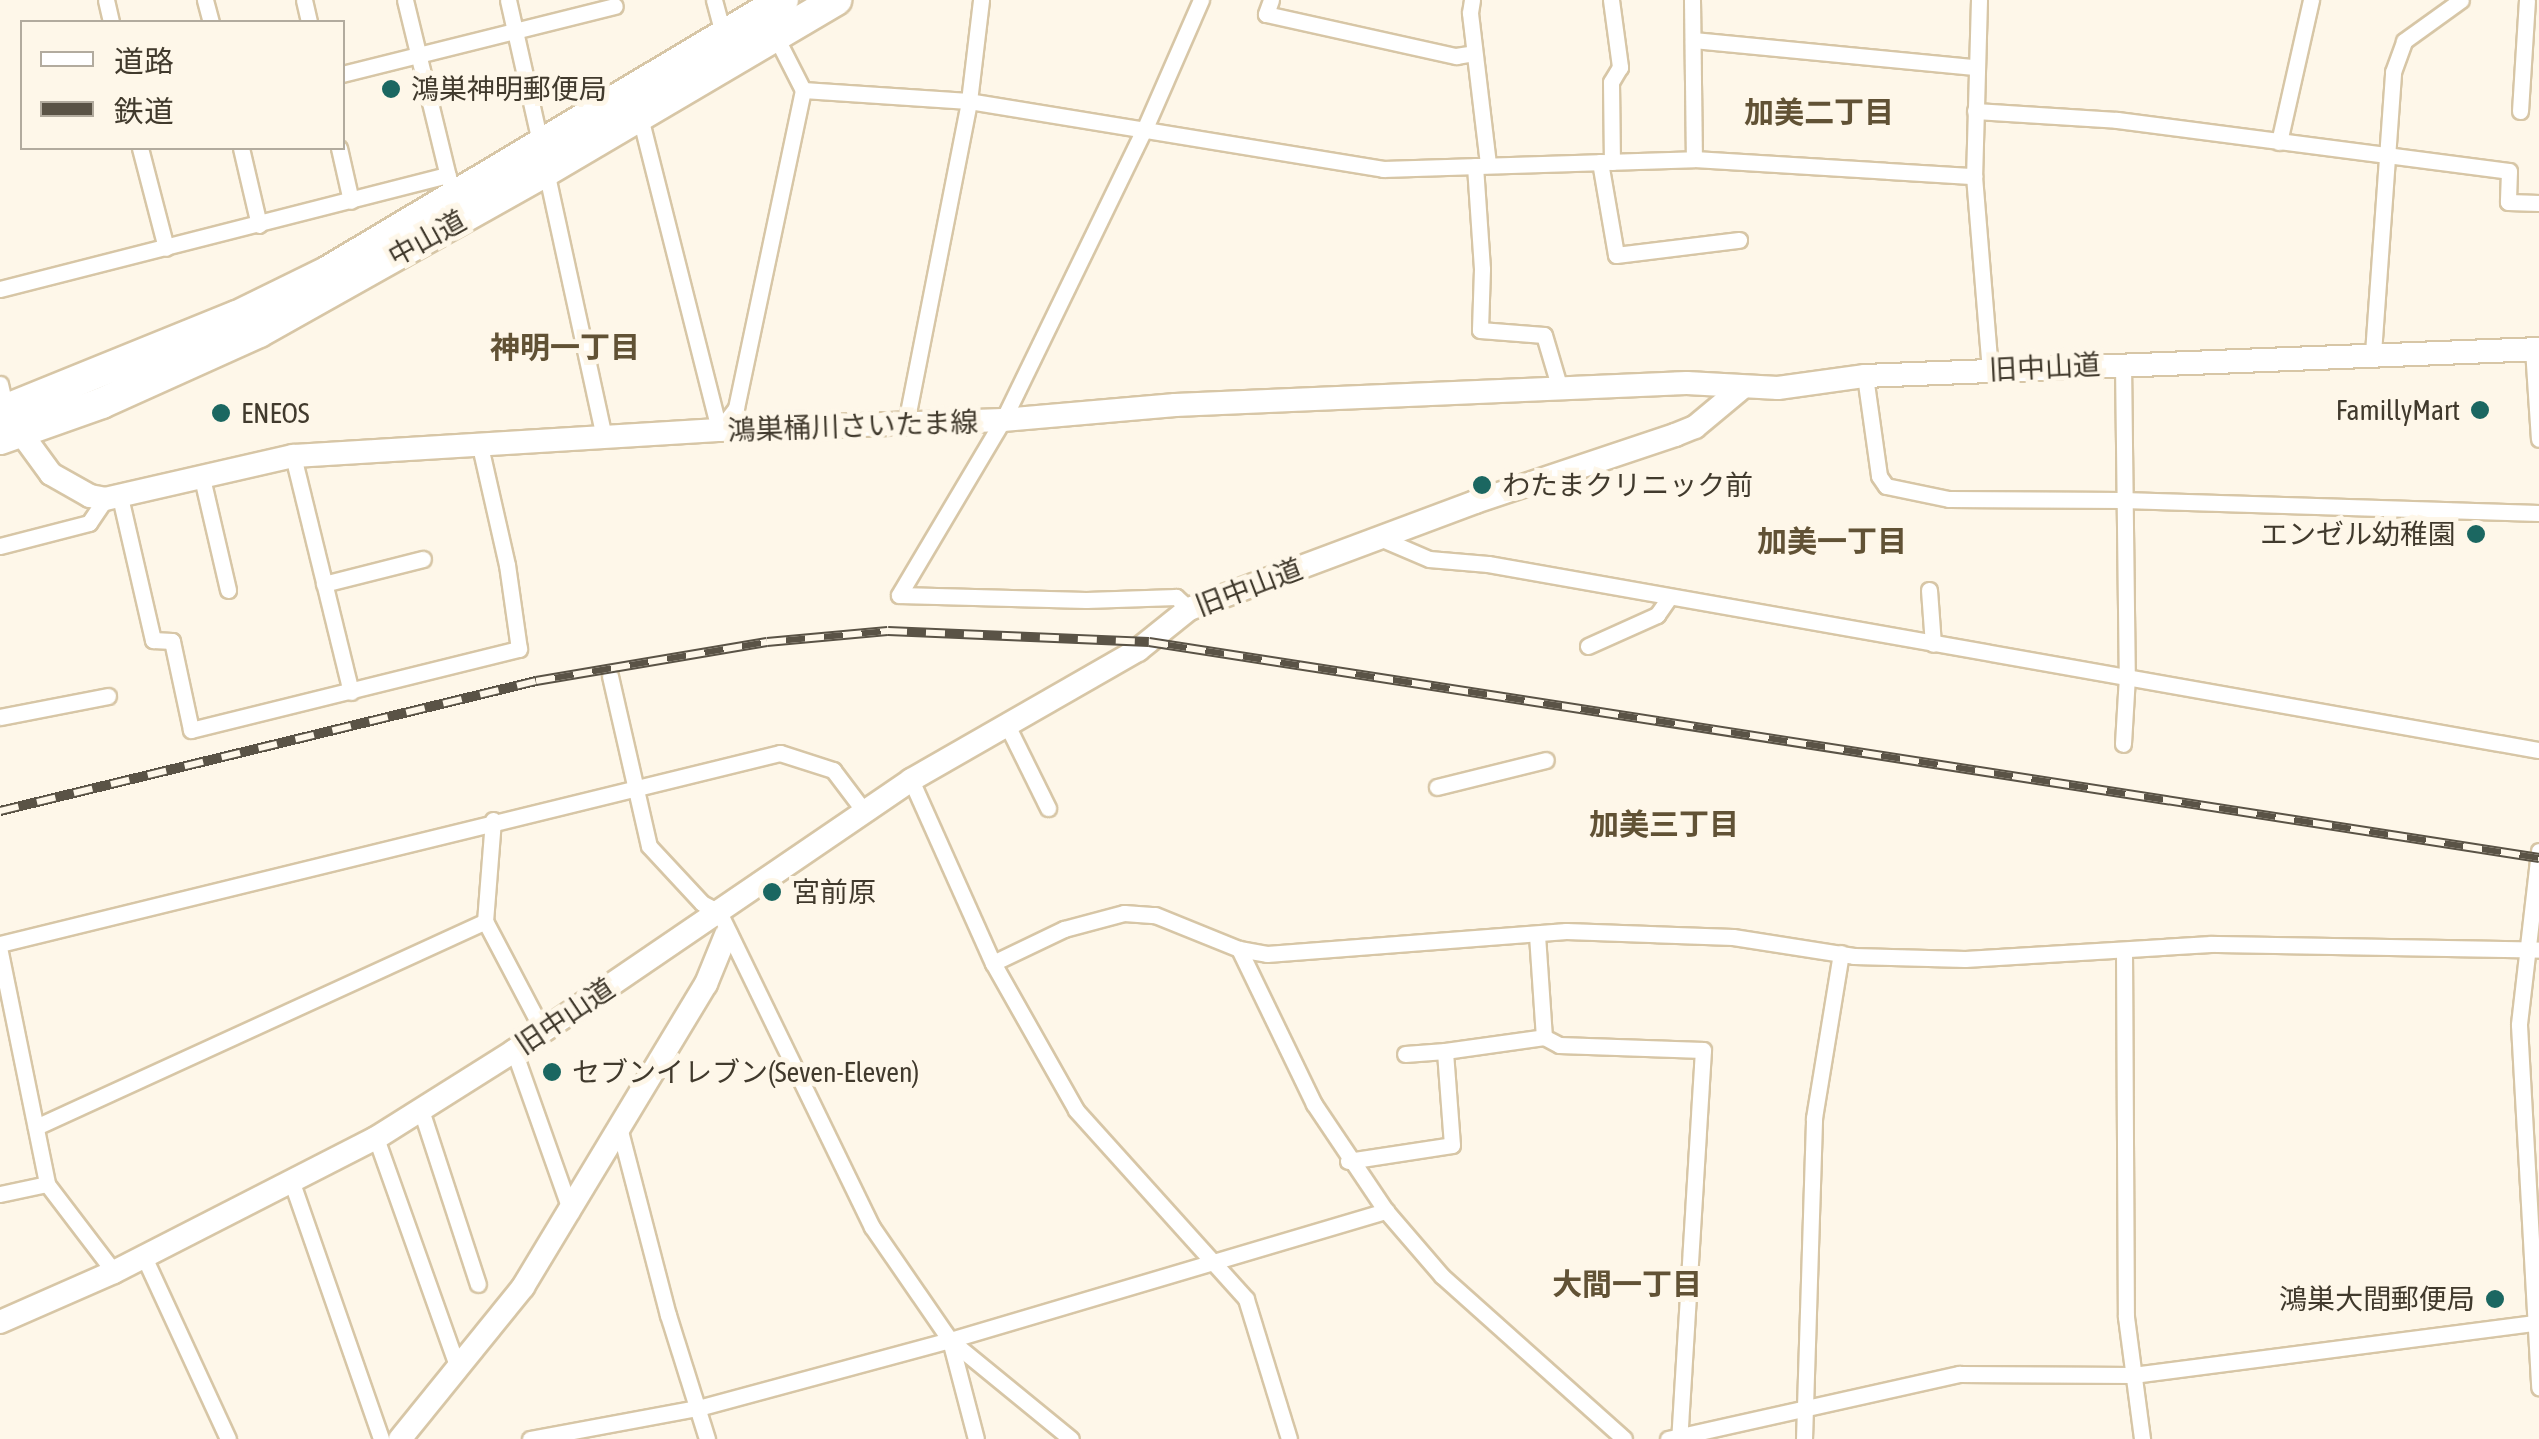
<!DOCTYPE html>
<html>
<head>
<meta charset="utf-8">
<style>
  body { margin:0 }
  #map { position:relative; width:2539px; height:1439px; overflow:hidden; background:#fef7e9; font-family:"Asap Condensed","Noto Sans JP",sans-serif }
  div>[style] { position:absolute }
  .roads { filter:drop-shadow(2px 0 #d7c6a6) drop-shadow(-2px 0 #d7c6a6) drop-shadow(0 2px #d7c6a6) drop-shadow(0 -2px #d7c6a6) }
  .street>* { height:15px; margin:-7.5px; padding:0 7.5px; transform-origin:7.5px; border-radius:7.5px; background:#fff }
  .secondary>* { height:22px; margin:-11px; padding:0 11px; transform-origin:11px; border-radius:11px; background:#fff }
  .highway>* { height:30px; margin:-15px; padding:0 15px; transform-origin:15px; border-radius:15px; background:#fff }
  .rail>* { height:10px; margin-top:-5px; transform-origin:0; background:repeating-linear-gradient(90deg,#fef7e9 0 19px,#5a5346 0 38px); box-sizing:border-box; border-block:2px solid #5a5346 }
  .dots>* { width:28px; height:28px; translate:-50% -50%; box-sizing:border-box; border:5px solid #fef7e9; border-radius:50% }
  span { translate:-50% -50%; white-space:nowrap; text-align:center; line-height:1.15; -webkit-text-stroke:10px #fef7e9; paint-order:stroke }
  .poi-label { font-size:28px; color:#413a2d }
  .left { translate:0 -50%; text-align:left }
  .right { translate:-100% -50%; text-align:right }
  .street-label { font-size:28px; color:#413a2d }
  .neighbourhood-label { font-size:30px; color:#615235; font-weight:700 }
  .legend { position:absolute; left:20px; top:20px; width:325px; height:130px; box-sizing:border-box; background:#fef7e9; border:2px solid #b2ab9e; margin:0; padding:12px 18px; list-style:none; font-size:30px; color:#413a2d }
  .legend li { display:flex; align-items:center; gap:20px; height:50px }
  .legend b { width:50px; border:2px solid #b2ab9e }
</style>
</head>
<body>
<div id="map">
  <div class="roads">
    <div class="street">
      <i style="left:106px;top:0;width:23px;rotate:77deg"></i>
      <i style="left:205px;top:0;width:23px;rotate:75deg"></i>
      <i style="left:304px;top:0;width:23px;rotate:77deg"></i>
      <i style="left:405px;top:0;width:186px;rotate:76.3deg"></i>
      <i style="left:508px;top:0;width:151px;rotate:77.3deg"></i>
      <i style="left:714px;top:0;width:38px;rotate:75deg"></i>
      <i style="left:1271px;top:0;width:15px;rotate:110deg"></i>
      <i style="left:1266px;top:14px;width:195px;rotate:12.5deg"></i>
      <i style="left:1456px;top:56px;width:18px;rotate:-9deg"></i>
      <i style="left:1472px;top:0;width:13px;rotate:99deg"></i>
      <i style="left:1470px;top:13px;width:153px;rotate:83.2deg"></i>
      <i style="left:1611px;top:0;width:68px;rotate:82.3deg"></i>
      <i style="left:1620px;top:67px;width:17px;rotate:121deg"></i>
      <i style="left:1611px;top:82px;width:80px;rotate:89.3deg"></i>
      <i style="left:1692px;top:0;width:159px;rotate:89.3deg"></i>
      <i style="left:1979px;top:0;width:176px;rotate:91.6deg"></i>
      <i style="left:1974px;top:176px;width:195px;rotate:85.3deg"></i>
      <i style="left:1693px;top:40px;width:283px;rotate:5.5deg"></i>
      <i style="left:342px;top:74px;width:281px;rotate:-14deg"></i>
      <i style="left:803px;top:90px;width:166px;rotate:3.8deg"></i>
      <i style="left:969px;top:101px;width:420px;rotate:9.3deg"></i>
      <i style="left:1383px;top:169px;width:311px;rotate:-1.8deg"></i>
      <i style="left:1694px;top:159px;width:281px;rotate:3.5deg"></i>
      <i style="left:1975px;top:111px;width:142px;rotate:3.6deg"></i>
      <i style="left:2117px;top:120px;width:395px;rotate:7.4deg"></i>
      <i style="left:2509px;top:171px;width:31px;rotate:92deg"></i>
      <i style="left:2508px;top:202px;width:31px;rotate:2deg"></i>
      <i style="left:2520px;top:111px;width:111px;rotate:-86.4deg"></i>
      <i style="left:639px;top:113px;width:327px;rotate:75.8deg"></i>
      <i style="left:2279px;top:142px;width:146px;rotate:-77.3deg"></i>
      <i style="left:140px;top:148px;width:103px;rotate:75.4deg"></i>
      <i style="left:241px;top:148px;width:79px;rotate:76.8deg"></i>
      <i style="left:339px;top:148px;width:54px;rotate:77.2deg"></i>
      <i style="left:1600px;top:162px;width:94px;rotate:80.2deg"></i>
      <i style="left:1616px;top:255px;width:124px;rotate:-7deg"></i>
      <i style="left:1475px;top:166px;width:103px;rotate:86.1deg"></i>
      <i style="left:1482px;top:269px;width:61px;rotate:91.9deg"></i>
      <i style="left:1480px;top:330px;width:64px;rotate:4.5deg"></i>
      <i style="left:1544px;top:335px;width:56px;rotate:73.5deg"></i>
      <i style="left:546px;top:171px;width:273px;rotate:77.7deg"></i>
      <i style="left:0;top:289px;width:462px;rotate:-14.3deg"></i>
      <i style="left:2533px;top:349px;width:90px;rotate:86.2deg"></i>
      <i style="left:2373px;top:353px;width:282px;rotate:-85.9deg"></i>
      <i style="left:2393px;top:72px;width:33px;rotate:-70deg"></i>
      <i style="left:2404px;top:41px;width:70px;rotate:-35.7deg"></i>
      <i style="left:2123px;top:363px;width:313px;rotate:89.3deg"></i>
      <i style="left:2127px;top:676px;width:68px;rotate:93.4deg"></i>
      <i style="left:1865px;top:376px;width:101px;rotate:82deg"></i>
      <i style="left:1879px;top:476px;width:12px;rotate:55deg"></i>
      <i style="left:1886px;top:486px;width:64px;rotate:11.7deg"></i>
      <i style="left:1949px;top:499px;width:174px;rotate:0.3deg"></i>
      <i style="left:2123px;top:500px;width:416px;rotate:1.8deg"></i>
      <i style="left:0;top:384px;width:27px;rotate:77deg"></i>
      <i style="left:906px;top:423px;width:328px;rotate:-78.9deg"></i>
      <i style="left:969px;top:101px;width:102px;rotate:-83.2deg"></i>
      <i style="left:719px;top:430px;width:28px;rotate:-52deg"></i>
      <i style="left:736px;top:408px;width:325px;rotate:-78.1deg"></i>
      <i style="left:803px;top:90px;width:62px;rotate:-117deg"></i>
      <i style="left:293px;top:456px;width:243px;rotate:76.2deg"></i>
      <i style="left:202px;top:478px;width:115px;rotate:76.9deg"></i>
      <i style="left:120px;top:497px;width:147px;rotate:77deg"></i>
      <i style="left:153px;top:640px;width:19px;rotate:3deg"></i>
      <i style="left:172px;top:641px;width:91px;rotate:77.9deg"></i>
      <i style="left:191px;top:730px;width:338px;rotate:-13.9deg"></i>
      <i style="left:519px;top:649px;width:85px;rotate:-98.1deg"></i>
      <i style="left:507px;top:565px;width:122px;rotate:-102.8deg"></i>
      <i style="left:1380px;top:538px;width:53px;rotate:23.2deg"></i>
      <i style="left:1429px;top:559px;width:59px;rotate:4.8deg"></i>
      <i style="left:1488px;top:564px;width:1067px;rotate:10.04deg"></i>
      <i style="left:0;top:546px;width:92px;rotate:-14.5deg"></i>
      <i style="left:89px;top:523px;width:29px;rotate:-56deg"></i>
      <i style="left:324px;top:584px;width:102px;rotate:-14.2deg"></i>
      <i style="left:1929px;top:590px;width:54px;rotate:85.8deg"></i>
      <i style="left:1189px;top:609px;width:18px;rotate:-137deg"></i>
      <i style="left:1176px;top:597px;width:90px;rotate:178.1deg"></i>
      <i style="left:1086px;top:600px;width:187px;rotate:-178.5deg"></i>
      <i style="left:899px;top:595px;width:204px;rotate:-59.3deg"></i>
      <i style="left:1003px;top:420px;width:325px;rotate:-64.1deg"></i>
      <i style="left:1145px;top:128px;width:140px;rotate:-66.4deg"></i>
      <i style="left:1588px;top:646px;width:76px;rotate:-24.2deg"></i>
      <i style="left:1657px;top:615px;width:21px;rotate:-55deg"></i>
      <i style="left:610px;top:676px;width:174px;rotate:77.1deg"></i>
      <i style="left:649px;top:846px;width:78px;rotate:47.1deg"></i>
      <i style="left:702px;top:903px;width:19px;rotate:28deg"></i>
      <i style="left:719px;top:912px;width:350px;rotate:64.1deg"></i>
      <i style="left:872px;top:1227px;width:137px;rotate:55.4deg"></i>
      <i style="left:950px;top:1340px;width:156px;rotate:39.3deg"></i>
      <i style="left:0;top:717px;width:110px;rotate:-11deg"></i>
      <i style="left:1006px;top:723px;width:95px;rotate:63.7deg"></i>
      <i style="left:911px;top:780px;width:201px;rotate:65.9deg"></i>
      <i style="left:993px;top:963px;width:169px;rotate:60.5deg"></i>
      <i style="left:1076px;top:1110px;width:254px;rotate:48deg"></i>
      <i style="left:1246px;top:1299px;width:146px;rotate:72.9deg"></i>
      <i style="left:1437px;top:787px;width:112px;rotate:-13.9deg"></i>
      <i style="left:493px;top:820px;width:101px;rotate:94.5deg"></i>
      <i style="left:485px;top:921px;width:124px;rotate:62.2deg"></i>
      <i style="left:2539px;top:851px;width:175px;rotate:96.6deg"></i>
      <i style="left:2519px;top:1025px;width:363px;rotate:86.8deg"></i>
      <i style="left:1537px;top:935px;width:102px;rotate:86.1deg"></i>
      <i style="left:1544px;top:1037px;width:17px;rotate:28deg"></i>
      <i style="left:1559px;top:1045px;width:144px;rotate:2deg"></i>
      <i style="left:1703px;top:1050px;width:390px;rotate:93.5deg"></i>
      <i style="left:0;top:944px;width:803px;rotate:-13.76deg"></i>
      <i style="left:780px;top:753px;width:56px;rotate:17.8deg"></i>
      <i style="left:833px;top:770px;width:51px;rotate:52.9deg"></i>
      <i style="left:1239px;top:949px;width:172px;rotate:64.2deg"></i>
      <i style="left:1314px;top:1104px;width:129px;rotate:56.1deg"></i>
      <i style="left:1386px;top:1211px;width:86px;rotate:49.3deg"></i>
      <i style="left:1442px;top:1276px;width:244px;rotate:41.8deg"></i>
      <i style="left:2124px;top:950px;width:367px;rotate:89.7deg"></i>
      <i style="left:2126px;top:1317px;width:123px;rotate:82.5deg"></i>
      <i style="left:0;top:952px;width:237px;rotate:78.5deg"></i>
      <i style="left:47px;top:1184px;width:111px;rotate:52.7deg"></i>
      <i style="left:993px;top:963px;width:79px;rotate:-25.6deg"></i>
      <i style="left:1064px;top:929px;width:62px;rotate:-14.9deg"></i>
      <i style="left:1124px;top:913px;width:31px;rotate:4deg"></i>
      <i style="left:1155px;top:915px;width:91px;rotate:22deg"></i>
      <i style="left:1239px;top:949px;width:28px;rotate:10deg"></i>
      <i style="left:1267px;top:954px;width:300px;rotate:-4.4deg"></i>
      <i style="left:1566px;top:931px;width:167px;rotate:2.1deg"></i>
      <i style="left:1733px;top:937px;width:122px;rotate:8.9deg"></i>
      <i style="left:1854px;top:956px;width:111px;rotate:1.5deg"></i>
      <i style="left:1965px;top:959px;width:246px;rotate:-3.5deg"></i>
      <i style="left:2211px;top:944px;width:328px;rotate:1deg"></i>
      <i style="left:514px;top:1051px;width:171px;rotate:70.5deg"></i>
      <i style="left:1445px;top:1051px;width:100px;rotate:-8deg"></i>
      <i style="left:421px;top:1110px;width:183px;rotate:71.9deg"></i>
      <i style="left:36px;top:1127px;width:494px;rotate:-24.6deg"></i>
      <i style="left:620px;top:1131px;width:190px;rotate:75.4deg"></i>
      <i style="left:668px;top:1315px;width:130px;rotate:72.5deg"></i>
      <i style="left:376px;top:1138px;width:242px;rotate:70.4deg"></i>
      <i style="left:1348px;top:1161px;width:105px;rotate:-8.7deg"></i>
      <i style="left:1452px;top:1145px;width:94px;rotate:-94.3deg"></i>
      <i style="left:1445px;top:1051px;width:40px;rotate:175.7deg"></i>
      <i style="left:291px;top:1180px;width:274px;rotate:70.8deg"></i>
      <i style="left:0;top:1194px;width:48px;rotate:-12deg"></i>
      <i style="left:144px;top:1257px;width:200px;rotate:65.2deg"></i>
      <i style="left:950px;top:1340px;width:102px;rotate:75.3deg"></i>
      <i style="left:530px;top:1439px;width:171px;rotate:-10.5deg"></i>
      <i style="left:698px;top:1408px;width:261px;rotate:-15.1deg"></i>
      <i style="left:950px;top:1340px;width:455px;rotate:-16.5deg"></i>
      <i style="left:1668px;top:1439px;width:298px;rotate:-12.6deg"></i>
      <i style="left:1959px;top:1374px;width:174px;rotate:0.3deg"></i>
      <i style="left:2133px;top:1375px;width:409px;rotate:-7.4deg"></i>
      <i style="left:1804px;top:1439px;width:321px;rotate:-88.2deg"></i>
      <i style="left:1814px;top:1118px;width:167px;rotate:-80.7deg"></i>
    </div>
    <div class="secondary">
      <i style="left:13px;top:422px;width:64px;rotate:53.8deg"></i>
      <i style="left:51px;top:474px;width:45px;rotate:29.4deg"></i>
      <i style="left:90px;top:496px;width:15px;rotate:11deg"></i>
      <i style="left:105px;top:499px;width:193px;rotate:-12.9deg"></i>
      <i style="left:293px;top:456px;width:427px;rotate:-3.5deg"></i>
      <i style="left:719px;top:430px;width:284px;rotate:-2deg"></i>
      <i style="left:1003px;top:420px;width:173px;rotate:-5deg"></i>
      <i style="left:1175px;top:405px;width:512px;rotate:-2.46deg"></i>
      <i style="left:1687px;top:383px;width:91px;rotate:3.1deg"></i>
      <i style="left:1778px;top:388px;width:88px;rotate:-7.9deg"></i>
      <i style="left:1865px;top:376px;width:675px;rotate:-2.29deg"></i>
      <i style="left:0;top:1322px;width:124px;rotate:-23.7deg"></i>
      <i style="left:114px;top:1272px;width:294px;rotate:-27.1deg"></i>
      <i style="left:376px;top:1138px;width:163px;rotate:-32.2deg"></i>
      <i style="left:514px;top:1051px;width:481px;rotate:-34.3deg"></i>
      <i style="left:911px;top:780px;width:262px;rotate:-29.8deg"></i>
      <i style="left:1138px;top:650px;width:65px;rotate:-38.8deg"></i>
      <i style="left:1189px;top:609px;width:305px;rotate:-20.5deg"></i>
      <i style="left:1475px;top:502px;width:211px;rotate:-18.5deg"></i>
      <i style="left:1675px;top:435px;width:22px;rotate:-22deg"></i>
      <i style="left:1695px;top:427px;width:62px;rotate:-39.8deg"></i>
      <i style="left:400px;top:1439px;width:196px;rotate:-51deg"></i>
      <i style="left:523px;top:1287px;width:354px;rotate:-58.9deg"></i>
      <i style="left:706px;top:984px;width:53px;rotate:-67.8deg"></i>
    </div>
    <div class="highway">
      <i style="left:0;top:412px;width:256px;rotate:-22.1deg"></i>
      <i style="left:237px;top:316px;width:100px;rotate:-26.1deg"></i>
      <i style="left:327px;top:272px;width:531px;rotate:-30.82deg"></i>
      <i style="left:0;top:439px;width:108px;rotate:-19.4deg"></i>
      <i style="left:102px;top:403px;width:172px;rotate:-24.3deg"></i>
      <i style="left:259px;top:332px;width:329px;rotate:-29.3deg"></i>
      <i style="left:546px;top:171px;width:337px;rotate:-30.5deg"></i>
    </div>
  </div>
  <div class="rail">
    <i style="left:0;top:811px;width:552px;rotate:-13.63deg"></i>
    <i style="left:536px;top:681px;width:234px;rotate:-9.6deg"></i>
    <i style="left:767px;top:642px;width:121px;rotate:-5.2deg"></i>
    <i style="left:888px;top:631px;width:261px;rotate:2.4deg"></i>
    <i style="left:1149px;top:642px;width:1407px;rotate:8.83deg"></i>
  </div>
  <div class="dots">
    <i style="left:391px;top:89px;background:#1b6761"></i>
    <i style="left:2480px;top:410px;background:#1b6761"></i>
    <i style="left:221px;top:413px;background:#1b6761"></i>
    <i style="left:1482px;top:485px;background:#1b6761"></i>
    <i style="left:2476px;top:534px;background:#1b6761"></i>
    <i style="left:772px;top:892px;background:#1b6761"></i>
    <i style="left:552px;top:1072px;background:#1b6761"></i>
    <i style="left:2495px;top:1299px;background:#1b6761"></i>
  </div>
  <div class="poi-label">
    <span class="left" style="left:411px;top:89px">鴻巣神明郵便局</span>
    <span class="right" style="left:2460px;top:410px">FamillyMart</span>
    <span class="left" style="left:241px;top:413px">ENEOS</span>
    <span class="left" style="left:1502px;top:485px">わたまクリニック前</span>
    <span class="right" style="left:2456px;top:534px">エンゼル幼稚園</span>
    <span class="left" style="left:792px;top:892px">宮前原</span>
    <span class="left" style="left:572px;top:1072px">セブンイレブン(Seven-Eleven)</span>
    <span class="right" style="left:2475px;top:1299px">鴻巣大間郵便局</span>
  </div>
  <div class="street-label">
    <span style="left:427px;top:238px;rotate:-29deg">中山道</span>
    <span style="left:2045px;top:367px;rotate:-3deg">旧中山道</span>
    <span style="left:853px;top:426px;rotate:-2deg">鴻巣桶川さいたま線</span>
    <span style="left:1249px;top:587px;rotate:-21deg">旧中山道</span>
    <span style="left:565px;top:1016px;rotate:-34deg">旧中山道</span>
  </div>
  <div class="neighbourhood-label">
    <span style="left:1819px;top:112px">加美二丁目</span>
    <span style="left:565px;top:347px">神明一丁目</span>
    <span style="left:1832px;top:541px">加美一丁目</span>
    <span style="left:1664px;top:824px">加美三丁目</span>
    <span style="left:1627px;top:1284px">大間一丁目</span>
  </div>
  <ul class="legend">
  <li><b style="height:12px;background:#fff"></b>道路</li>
  <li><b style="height:12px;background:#5a5346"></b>鉄道</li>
  </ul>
</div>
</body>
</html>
